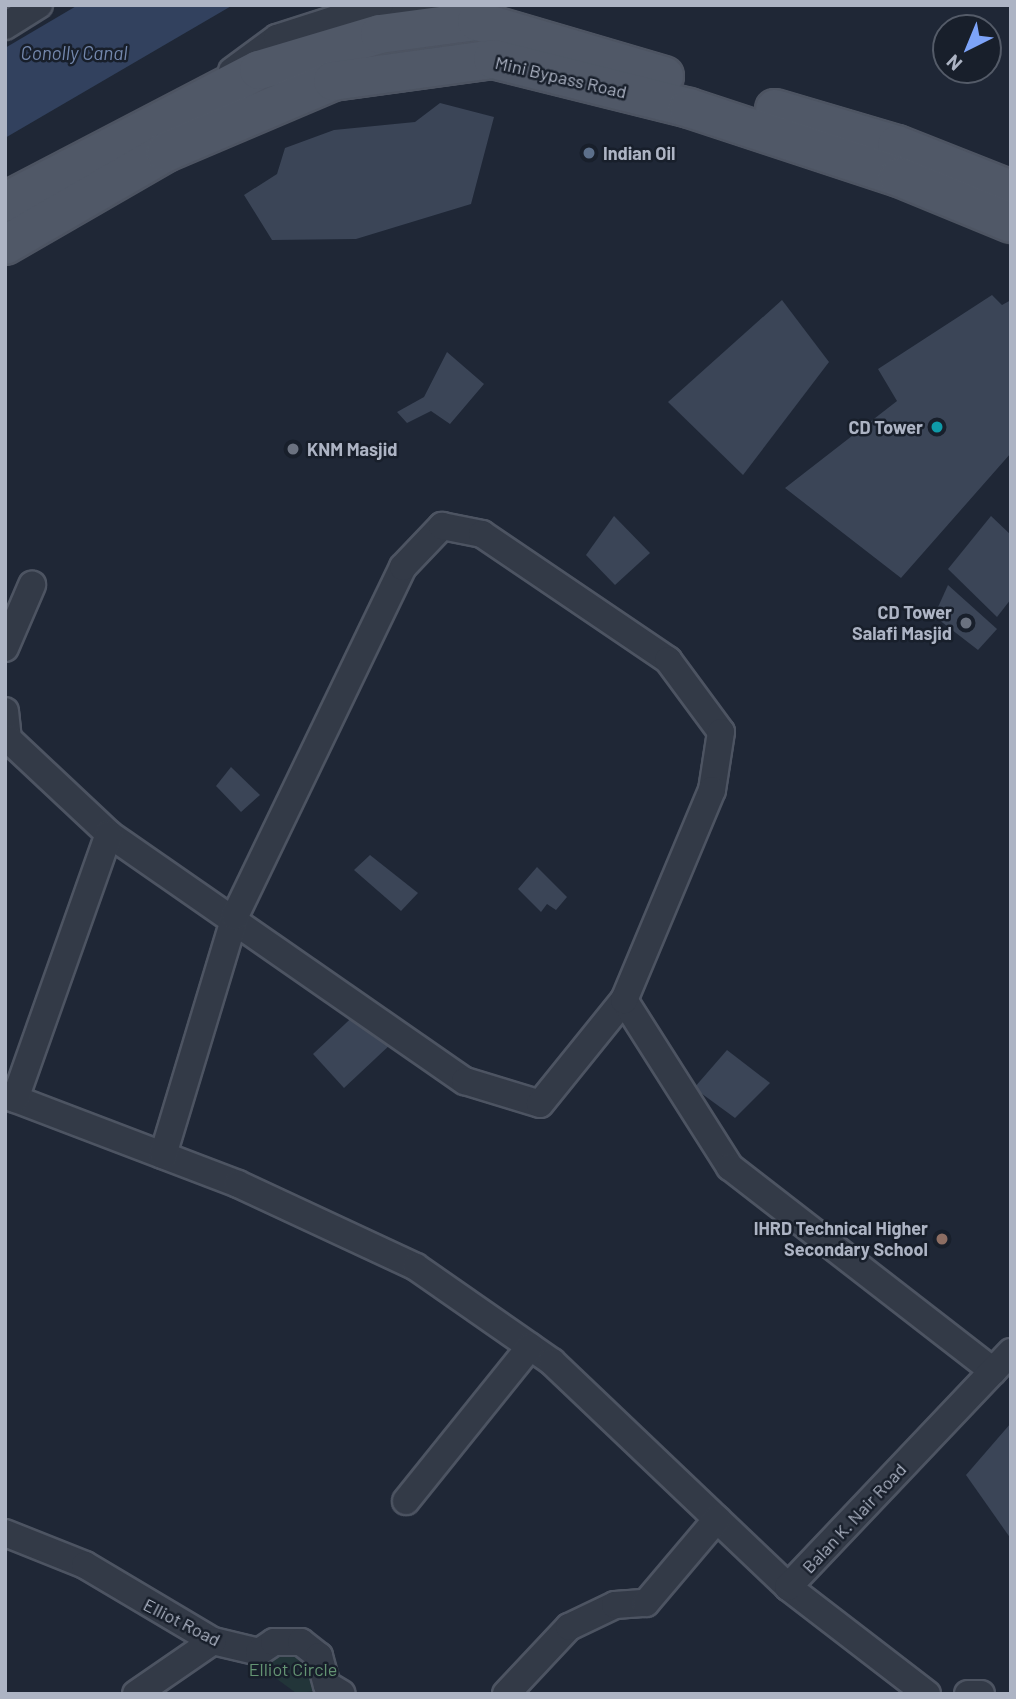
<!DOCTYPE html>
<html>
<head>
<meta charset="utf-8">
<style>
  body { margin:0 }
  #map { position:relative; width:1016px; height:1699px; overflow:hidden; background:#1f2736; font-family:Barlow,sans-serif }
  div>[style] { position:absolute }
  .green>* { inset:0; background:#223539 }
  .water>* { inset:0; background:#32415e }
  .building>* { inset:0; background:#3b4557 }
  .roads { filter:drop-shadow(2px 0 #4d5462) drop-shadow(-2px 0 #4d5462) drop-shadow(0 2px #4d5462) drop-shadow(0 -2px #4d5462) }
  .street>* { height:26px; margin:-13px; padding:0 13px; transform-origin:13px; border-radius:13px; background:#333a47 }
  .primary>* { height:38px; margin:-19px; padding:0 19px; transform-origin:19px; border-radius:19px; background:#505867 }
  .dots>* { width:19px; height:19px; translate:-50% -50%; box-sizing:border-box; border:4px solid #181f2b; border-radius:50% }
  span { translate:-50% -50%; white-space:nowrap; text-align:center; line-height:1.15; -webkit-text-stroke:5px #181f2b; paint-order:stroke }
  .street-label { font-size:18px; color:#adb4c4 }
  .poi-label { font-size:18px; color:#adb4c4; font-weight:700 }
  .left { translate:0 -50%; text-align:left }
  .right { translate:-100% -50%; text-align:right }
  .park-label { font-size:18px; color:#649473 }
  .water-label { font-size:19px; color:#7488ad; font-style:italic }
  .frame { position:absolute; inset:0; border:7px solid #adb4c4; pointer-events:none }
  .north { position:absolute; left:932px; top:14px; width:70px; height:70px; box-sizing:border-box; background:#181f2b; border:2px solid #545b68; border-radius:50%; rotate:223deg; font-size:19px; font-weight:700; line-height:28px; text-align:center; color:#adb4c4 }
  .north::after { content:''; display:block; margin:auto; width:24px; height:32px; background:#7da4f9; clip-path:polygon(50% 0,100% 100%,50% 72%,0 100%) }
</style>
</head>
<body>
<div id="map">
  <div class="green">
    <i style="clip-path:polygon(278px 1649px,304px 1653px,318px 1691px,296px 1693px,266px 1671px,264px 1657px)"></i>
  </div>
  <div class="water">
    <i style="clip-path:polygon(78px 5px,233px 5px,5px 138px,5px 48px)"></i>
  </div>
  <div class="building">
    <i style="clip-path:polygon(440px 103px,494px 117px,471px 204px,356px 239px,272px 240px,244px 195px,277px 174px,285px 148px,334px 130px,415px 122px)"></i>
    <i style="clip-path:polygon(992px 295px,1002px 305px,1011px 300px,1011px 453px,901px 578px,785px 488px,897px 401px,878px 369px)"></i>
    <i style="clip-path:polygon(782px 300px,829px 362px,743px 475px,668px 402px)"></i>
    <i style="clip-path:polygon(447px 352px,484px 384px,450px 424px,431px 411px,407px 423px,397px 412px,424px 397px)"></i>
    <i style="clip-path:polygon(614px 516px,650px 553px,615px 585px,586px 555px)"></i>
    <i style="clip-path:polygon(991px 516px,1011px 535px,1011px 599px,997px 617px,948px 569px)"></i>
    <i style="clip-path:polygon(948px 585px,997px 629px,978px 650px,934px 616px)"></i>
    <i style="clip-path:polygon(231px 767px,260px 795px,241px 812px,216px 786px)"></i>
    <i style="clip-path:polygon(370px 855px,418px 893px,401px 911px,354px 870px)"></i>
    <i style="clip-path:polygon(537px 867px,567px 897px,556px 910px,547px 904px,541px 912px,518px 889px)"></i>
    <i style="clip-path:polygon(361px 1009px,392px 1043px,344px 1088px,313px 1054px)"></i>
    <i style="clip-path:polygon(727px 1050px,770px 1083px,735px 1118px,694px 1088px)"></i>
    <i style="clip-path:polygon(1011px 1423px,1011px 1539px,966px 1475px)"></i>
  </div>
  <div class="roads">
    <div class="street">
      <i style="left:390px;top:5px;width:75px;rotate:8.5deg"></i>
      <i style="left:5px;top:26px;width:40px;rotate:-32deg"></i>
      <i style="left:232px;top:71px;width:56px;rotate:-36.3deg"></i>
      <i style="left:277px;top:38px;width:108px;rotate:-17.8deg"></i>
      <i style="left:5px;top:648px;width:69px;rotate:-66.8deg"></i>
      <i style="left:5px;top:711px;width:28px;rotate:84deg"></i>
      <i style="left:8px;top:739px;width:139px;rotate:43.2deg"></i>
      <i style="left:109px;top:834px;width:433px;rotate:34.8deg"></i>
      <i style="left:465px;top:1081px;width:78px;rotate:17deg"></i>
      <i style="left:540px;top:1104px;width:134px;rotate:-51.1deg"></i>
      <i style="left:624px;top:1000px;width:198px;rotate:57.6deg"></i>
      <i style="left:730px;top:1167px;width:333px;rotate:37.8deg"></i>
      <i style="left:5px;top:1095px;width:249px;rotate:20.9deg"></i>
      <i style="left:238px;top:1184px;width:196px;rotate:25deg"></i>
      <i style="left:416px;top:1267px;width:166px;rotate:34.9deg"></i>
      <i style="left:552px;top:1362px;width:326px;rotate:43.6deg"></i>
      <i style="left:15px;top:1099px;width:281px;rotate:-70.5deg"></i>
      <i style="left:163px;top:1155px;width:250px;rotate:-73.2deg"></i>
      <i style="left:235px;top:916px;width:387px;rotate:-64.3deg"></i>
      <i style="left:403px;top:567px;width:57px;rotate:-46.4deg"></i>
      <i style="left:442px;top:526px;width:41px;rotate:11.3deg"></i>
      <i style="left:482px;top:534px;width:225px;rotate:34.1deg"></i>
      <i style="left:668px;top:660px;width:89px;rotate:53.6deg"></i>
      <i style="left:721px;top:732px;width:59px;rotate:98.8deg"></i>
      <i style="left:712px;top:790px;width:228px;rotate:112.7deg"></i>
      <i style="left:406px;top:1501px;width:198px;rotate:-51.2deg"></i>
      <i style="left:5px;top:1533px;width:86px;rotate:21.8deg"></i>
      <i style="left:85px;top:1565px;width:149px;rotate:30.7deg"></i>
      <i style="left:213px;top:1641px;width:47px;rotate:13.4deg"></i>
      <i style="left:259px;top:1652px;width:18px;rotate:-34deg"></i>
      <i style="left:274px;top:1642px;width:27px"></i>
      <i style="left:301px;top:1642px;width:23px;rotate:38deg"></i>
      <i style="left:319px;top:1656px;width:30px;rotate:75deg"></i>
      <i style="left:327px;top:1685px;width:17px;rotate:31deg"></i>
      <i style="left:136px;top:1694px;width:93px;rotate:-34.5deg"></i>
      <i style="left:506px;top:1694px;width:92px;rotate:-46.8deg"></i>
      <i style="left:569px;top:1627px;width:51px;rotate:-25.6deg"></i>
      <i style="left:615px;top:1605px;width:31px;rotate:-4deg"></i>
      <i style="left:646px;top:1603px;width:110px;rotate:-49.8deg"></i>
      <i style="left:927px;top:1694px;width:175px;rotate:-142.4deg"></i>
      <i style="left:788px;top:1587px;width:324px;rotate:-46.5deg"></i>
      <i style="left:968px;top:1694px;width:13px"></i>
    </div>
    <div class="primary">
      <i style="left:775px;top:109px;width:127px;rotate:16.4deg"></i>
      <i style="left:897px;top:145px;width:123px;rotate:21.5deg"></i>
      <i style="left:5px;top:202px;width:286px;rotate:-27.5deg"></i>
      <i style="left:259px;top:70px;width:126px;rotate:-16.6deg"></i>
      <i style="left:380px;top:34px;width:98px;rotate:-7.6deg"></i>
      <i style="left:477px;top:21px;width:195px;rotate:16.4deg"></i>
      <i style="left:5px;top:245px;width:186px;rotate:-30deg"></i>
      <i style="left:166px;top:152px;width:181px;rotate:-23deg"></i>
      <i style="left:333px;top:81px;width:162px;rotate:-7.8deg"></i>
      <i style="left:493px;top:59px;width:202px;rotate:14deg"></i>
      <i style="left:689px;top:108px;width:221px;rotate:18.2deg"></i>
      <i style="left:899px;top:177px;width:121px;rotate:22.3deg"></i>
    </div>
  </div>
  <div class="dots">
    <i style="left:589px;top:153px;background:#5c6f8a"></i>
    <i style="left:937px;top:427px;background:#0f9aa8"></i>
    <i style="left:293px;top:449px;background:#6b7280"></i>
    <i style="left:966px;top:623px;background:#6b7280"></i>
    <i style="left:942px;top:1239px;background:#8d6e63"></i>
  </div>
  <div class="street-label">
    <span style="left:561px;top:77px;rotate:13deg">Mini Bypass Road</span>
    <span style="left:854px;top:1518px;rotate:-47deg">Balan K. Nair Road</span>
    <span style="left:182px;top:1622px;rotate:27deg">Elliot Road</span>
  </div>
  <div class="poi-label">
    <span class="left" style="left:603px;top:153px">Indian Oil</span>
    <span class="right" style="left:923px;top:427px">CD Tower</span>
    <span class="left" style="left:307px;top:449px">KNM Masjid</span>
    <span class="right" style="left:952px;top:623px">CD Tower<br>Salafi Masjid</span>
    <span class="right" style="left:928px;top:1239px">IHRD Technical Higher<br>Secondary School</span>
  </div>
  <div class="park-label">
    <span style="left:293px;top:1669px">Elliot Circle</span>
  </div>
  <div class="water-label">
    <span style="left:74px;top:53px">Conolly Canal</span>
  </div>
  <div class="frame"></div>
  <div class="north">N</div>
</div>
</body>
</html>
